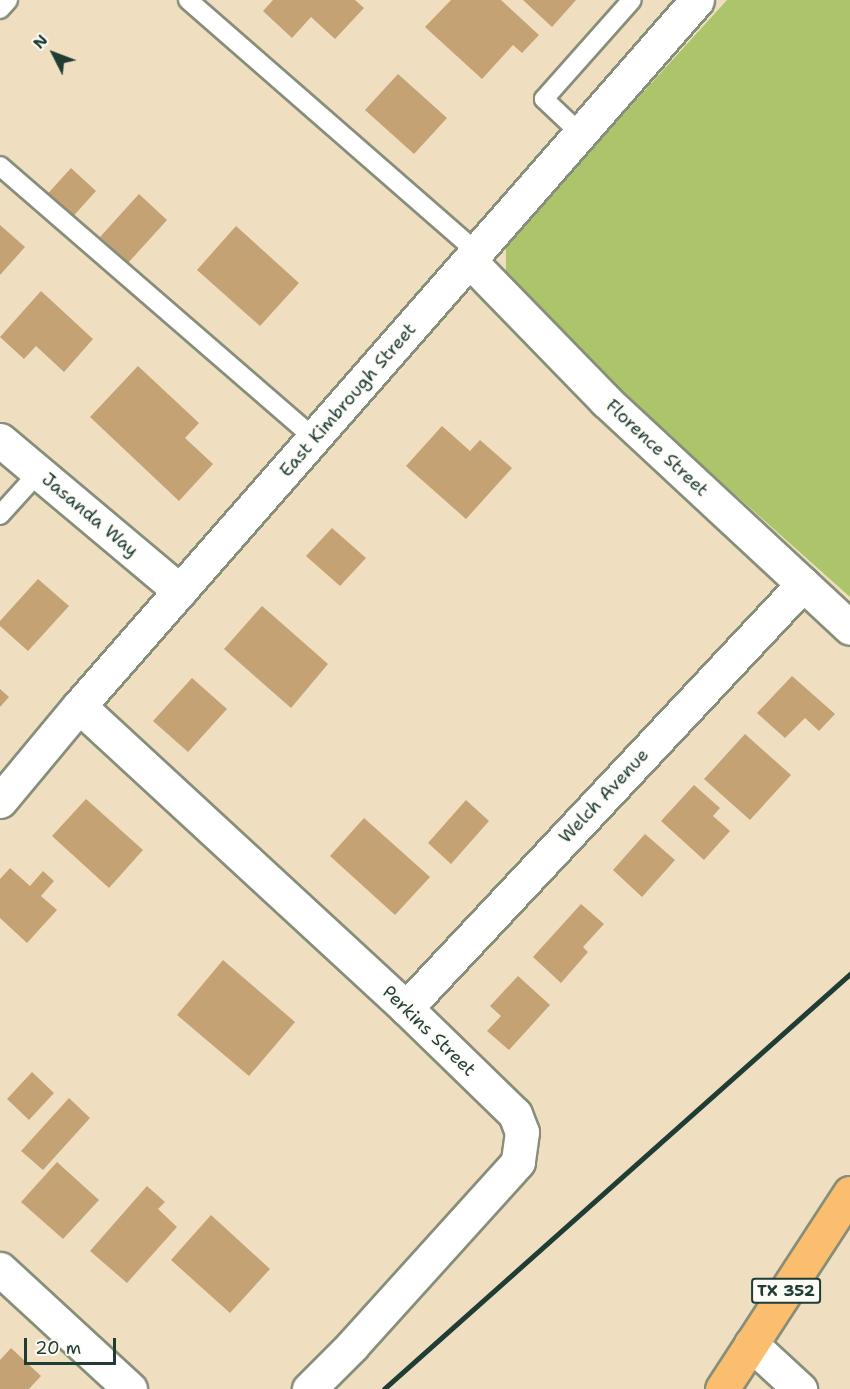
<!DOCTYPE html>
<html>
<head>
<meta charset="utf-8">
<style>
  body { margin:0 }
  #map { position:relative; width:850px; height:1389px; overflow:hidden; background:#efdfc0; font-family:"Shantell Sans",sans-serif }
  div>[style] { position:absolute }
  .green>* { inset:0; background:#acc56b }
  .building>* { inset:0; background:#c5a273 }
  .roads { filter:drop-shadow(2px 0 #878e7a) drop-shadow(-2px 0 #878e7a) drop-shadow(0 2px #878e7a) drop-shadow(0 -2px #878e7a) }
  .service>* { height:18px; margin:-9px; padding:0 9px; transform-origin:9px; border-radius:9px; background:#fff }
  .minor>* { height:33px; margin:-16.5px; padding:0 16.5px; transform-origin:16.5px; border-radius:16.5px; background:#fff }
  .primary>* { height:33px; margin:-16.5px; padding:0 16.5px; transform-origin:16.5px; border-radius:16.5px; background:#fbbd6e }
  .rail>* { height:4.5px; margin:-2.25px; padding:0 2.25px; transform-origin:2.25px; border-radius:2.25px; background:#1f3d34 }
  span { translate:-50% -50%; white-space:nowrap; text-align:center; line-height:1.15; -webkit-text-stroke:4.5px #fdfcf7; paint-order:stroke }
  .shield-label span { padding:2px 4px; background:#fdfcf7; border:2px solid; border-radius:4px; -webkit-text-stroke-width:0 }
  .shield-label { font-size:16px; color:#1f3d34; font-weight:700 }
  .street-label { font-size:18px; color:#1f3d34 }
  .north { position:absolute; left:24px; top:24px; width:60px; height:60px; -webkit-text-stroke:4px #fdfcf7; paint-order:stroke; rotate:312deg; font-size:16px; font-weight:700; line-height:24px; text-align:center; color:#1f3d34 }
  .north::after { content:''; display:block; margin:auto; width:21px; height:27px; background:#1f3d34; clip-path:polygon(50% 0,100% 100%,50% 72%,0 100%) }
  .scale { position:absolute; left:24px; top:1338px; width:92px; height:27px; box-sizing:border-box; border:3px solid #1f3d34; border-top:0; padding-left:8px; font-size:18px; line-height:21px; white-space:nowrap; color:#1f3d34; -webkit-text-stroke:4px #fdfcf7; paint-order:stroke }
</style>
</head>
<body>
<div id="map">
  <div class="green">
    <i style="clip-path:polygon(727px 0,850px 0,850px 597px,537px 318px,506px 279px,506px 247px,555px 189px)"></i>
  </div>
  <div class="building">
    <i style="clip-path:polygon(273px 0,355px 0,364px 8px,335px 39px,311px 17px,292px 38px,263px 11px)"></i>
    <i style="clip-path:polygon(451px 0,501px 0,539px 35px,522px 53px,513px 45px,482px 79px,425px 27px)"></i>
    <i style="clip-path:polygon(523px 0,576px 0,552px 27px)"></i>
    <i style="clip-path:polygon(398px 74px,447px 118px,414px 154px,365px 110px)"></i>
    <i style="clip-path:polygon(71px 168px,96px 191px,68px 222px,43px 199px)"></i>
    <i style="clip-path:polygon(139px 194px,167px 220px,128px 263px,100px 237px)"></i>
    <i style="clip-path:polygon(0 225px,25px 247px,0 275px)"></i>
    <i style="clip-path:polygon(236px 226px,299px 283px,260px 326px,197px 270px)"></i>
    <i style="clip-path:polygon(41px 291px,93px 339px,64px 372px,36px 346px,24px 359px,0 337px)"></i>
    <i style="clip-path:polygon(138px 366px,199px 423px,185px 438px,213px 464px,179px 501px,90px 417px)"></i>
    <i style="clip-path:polygon(442px 426px,470px 451px,480px 440px,512px 468px,466px 519px,406px 466px)"></i>
    <i style="clip-path:polygon(332px 528px,366px 558px,340px 586px,306px 556px)"></i>
    <i style="clip-path:polygon(38px 579px,69px 606px,28px 651px,0 626px,0 621px)"></i>
    <i style="clip-path:polygon(262px 606px,328px 664px,291px 708px,224px 649px)"></i>
    <i style="clip-path:polygon(792px 676px,835px 714px,819px 731px,805px 718px,785px 738px,757px 713px)"></i>
    <i style="clip-path:polygon(192px 678px,227px 709px,188px 752px,153px 721px)"></i>
    <i style="clip-path:polygon(0 689px,9px 697px,0 707px)"></i>
    <i style="clip-path:polygon(745px 734px,791px 775px,750px 820px,704px 779px)"></i>
    <i style="clip-path:polygon(694px 785px,720px 808px,713px 816px,730px 831px,704px 860px,661px 821px)"></i>
    <i style="clip-path:polygon(86px 799px,143px 850px,109px 888px,52px 836px)"></i>
    <i style="clip-path:polygon(466px 800px,489px 821px,451px 864px,428px 843px)"></i>
    <i style="clip-path:polygon(364px 818px,430px 877px,395px 915px,330px 856px)"></i>
    <i style="clip-path:polygon(645px 834px,675px 860px,642px 897px,613px 870px)"></i>
    <i style="clip-path:polygon(10px 868px,30px 886px,43px 871px,54px 881px,41px 896px,57px 910px,27px 943px,0 918px,0 879px)"></i>
    <i style="clip-path:polygon(581px 904px,604px 924px,583px 947px,588px 952px,561px 983px,533px 957px)"></i>
    <i style="clip-path:polygon(223px 960px,295px 1022px,249px 1076px,177px 1015px)"></i>
    <i style="clip-path:polygon(518px 976px,550px 1005px,509px 1050px,487px 1031px,501px 1016px,490px 1006px)"></i>
    <i style="clip-path:polygon(32px 1072px,54px 1093px,29px 1120px,7px 1099px)"></i>
    <i style="clip-path:polygon(69px 1098px,90px 1118px,43px 1170px,21px 1151px)"></i>
    <i style="clip-path:polygon(57px 1162px,99px 1200px,63px 1239px,21px 1202px)"></i>
    <i style="clip-path:polygon(147px 1186px,165px 1202px,158px 1209px,177px 1227px,127px 1283px,90px 1251px)"></i>
    <i style="clip-path:polygon(211px 1215px,270px 1269px,230px 1313px,171px 1260px)"></i>
    <i style="clip-path:polygon(11px 1348px,41px 1376px,29px 1389px,0 1389px,0 1360px)"></i>
  </div>
  <div class="roads">
    <div class="service">
      <i style="left:188px;top:0;width:383px;rotate:41.1deg"></i>
      <i style="left:0;top:9px;width:12px;rotate:-48deg"></i>
      <i style="left:581px;top:134px;width:51px;rotate:-136.6deg"></i>
      <i style="left:544px;top:99px;width:132px;rotate:-48.4deg"></i>
      <i style="left:0;top:166px;width:415px;rotate:40.9deg"></i>
      <i style="left:0;top:515px;width:58px;rotate:-47.8deg"></i>
    </div>
    <div class="minor">
      <i style="left:470px;top:261px;width:195px;rotate:45.8deg"></i>
      <i style="left:606px;top:401px;width:333px;rotate:42.9deg"></i>
      <i style="left:0;top:440px;width:235px;rotate:40deg"></i>
      <i style="left:79px;top:706px;width:445px;rotate:42.7deg"></i>
      <i style="left:406px;top:1008px;width:152px;rotate:44.2deg"></i>
      <i style="left:515px;top:1114px;width:19px;rotate:69deg"></i>
      <i style="left:522px;top:1132px;width:30px;rotate:98deg"></i>
      <i style="left:518px;top:1162px;width:248px;rotate:132.1deg"></i>
      <i style="left:352px;top:1346px;width:61px;rotate:135deg"></i>
      <i style="left:0;top:801px;width:124px;rotate:-50.3deg"></i>
      <i style="left:79px;top:706px;width:938px;rotate:-48.8deg"></i>
      <i style="left:406px;top:1008px;width:581px;rotate:-46.88deg"></i>
      <i style="left:0;top:1269px;width:177px;rotate:42.7deg"></i>
      <i style="left:751px;top:1344px;width:67px;rotate:42.6deg"></i>
    </div>
    <div class="primary">
      <i style="left:722px;top:1389px;width:234px;rotate:-56.9deg"></i>
    </div>
  </div>
  <div class="rail">
    <i style="left:384px;top:1389px;width:624px;rotate:-41.69deg"></i>
  </div>
  <div class="shield-label">
    <span style="left:786px;top:1291px">TX 352</span>
  </div>
  <div class="street-label">
    <span style="left:348px;top:400px;rotate:-49deg">East Kimbrough Street</span>
    <span style="left:657px;top:448px;rotate:43deg">Florence Street</span>
    <span style="left:90px;top:515px;rotate:40deg">Jasanda Way</span>
    <span style="left:604px;top:796px;rotate:-47deg">Welch Avenue</span>
    <span style="left:429px;top:1031px;rotate:44deg">Perkins Street</span>
  </div>
  <div class="north">N</div>
  <div class="scale">20 m</div>
</div>
</body>
</html>
